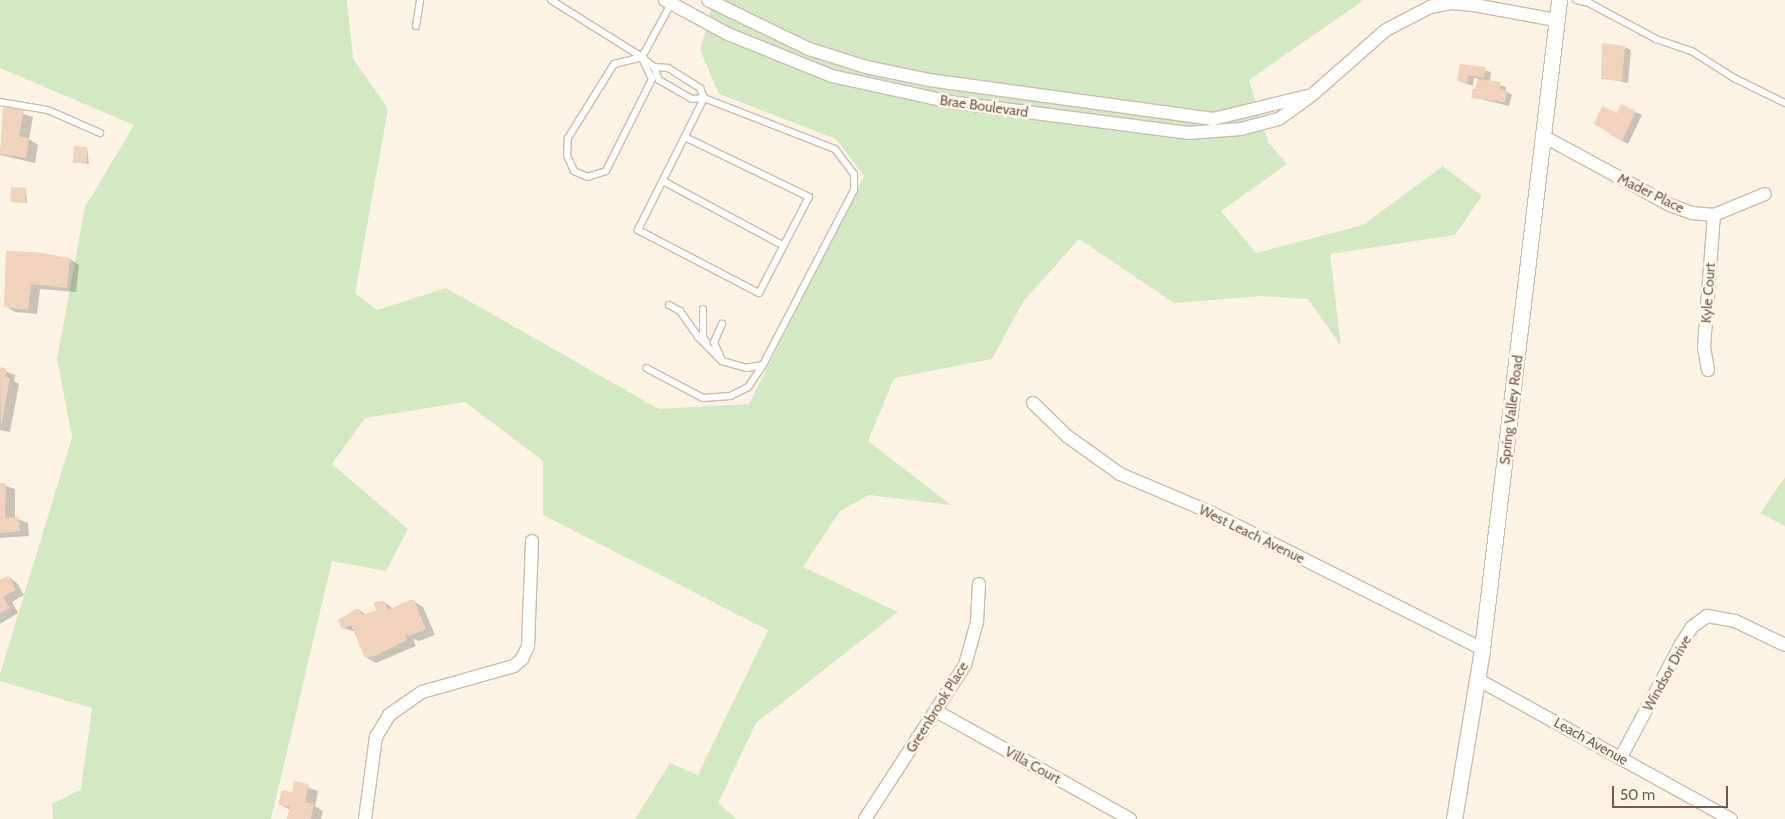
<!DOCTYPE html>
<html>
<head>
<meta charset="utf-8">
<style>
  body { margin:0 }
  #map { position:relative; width:1785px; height:819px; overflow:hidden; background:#fcf3e5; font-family:Cabin,sans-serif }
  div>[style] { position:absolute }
  .green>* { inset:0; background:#d3e9c4 }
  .shadow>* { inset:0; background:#0003 }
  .building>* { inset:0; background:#f1d2bd }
  .roads { filter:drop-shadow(1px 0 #cdbbac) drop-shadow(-1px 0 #cdbbac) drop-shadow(0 1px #cdbbac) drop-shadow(0 -1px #cdbbac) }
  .service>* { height:6px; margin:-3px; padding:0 3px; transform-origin:3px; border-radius:3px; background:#fff }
  .minor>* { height:12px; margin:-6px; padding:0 6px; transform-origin:6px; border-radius:6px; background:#fff }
  .tertiary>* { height:15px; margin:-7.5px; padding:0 7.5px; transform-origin:7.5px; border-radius:7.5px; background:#fff }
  span { translate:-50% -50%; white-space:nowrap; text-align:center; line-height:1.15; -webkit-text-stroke:5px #fff7eb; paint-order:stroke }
  .street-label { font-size:14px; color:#745a4b }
  .scale { position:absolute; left:1612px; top:786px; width:116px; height:22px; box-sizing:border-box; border:2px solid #745a4b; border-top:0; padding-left:6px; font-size:15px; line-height:18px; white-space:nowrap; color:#745a4b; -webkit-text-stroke:4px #fff7eb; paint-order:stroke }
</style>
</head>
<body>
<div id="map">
  <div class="green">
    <i style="clip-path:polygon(0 0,347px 0,353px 58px,388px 109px,355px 293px,377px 310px,446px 288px,659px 409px,749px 404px,864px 176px,836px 139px,719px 94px,700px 50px,714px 0,1364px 0,1249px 80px,1268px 142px,1287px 164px,1221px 211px,1256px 253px,1363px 225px,1443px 166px,1482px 196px,1455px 235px,1330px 254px,1341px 346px,1308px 299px,1261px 296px,1174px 303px,1079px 239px,1023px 302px,992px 359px,894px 378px,868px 441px,951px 505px,869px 495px,840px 511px,803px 567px,898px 612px,756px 723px,718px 803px,737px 819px,635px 819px,670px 763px,698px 775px,768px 630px,543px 515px,543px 461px,465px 402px,365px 418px,332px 464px,408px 529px,386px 571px,332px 561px,271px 819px,53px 819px,52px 804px,81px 789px,92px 708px,0 681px,0 674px,72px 437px,57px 359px,85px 207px,134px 125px,0 68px)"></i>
    <i style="clip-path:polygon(1785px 477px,1785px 526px,1760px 513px)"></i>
  </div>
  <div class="shadow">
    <i style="clip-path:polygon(1625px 47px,1631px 50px,1628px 83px,1603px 78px)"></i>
    <i style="clip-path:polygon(1461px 65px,1491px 72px,1490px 82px,1506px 87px,1506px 91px,1512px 95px,1509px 106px,1472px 97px,1473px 89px,1478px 90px,1479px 79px,1474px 78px,1473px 86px,1459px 81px)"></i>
    <i style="clip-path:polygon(1622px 106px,1642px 115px,1628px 144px,1611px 135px)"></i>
    <i style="clip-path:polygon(4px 108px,33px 117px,29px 139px,38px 145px,35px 163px,0 155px)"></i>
    <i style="clip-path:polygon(87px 148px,89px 164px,74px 162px)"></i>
    <i style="clip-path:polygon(26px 190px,27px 203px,11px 201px)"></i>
    <i style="clip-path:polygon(7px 252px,70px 259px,79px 265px,76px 292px,40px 289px,37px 314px,15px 312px,5px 306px)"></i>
    <i style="clip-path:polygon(0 369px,15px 375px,14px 381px,19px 384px,10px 432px,0 430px)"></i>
    <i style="clip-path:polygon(0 484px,15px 489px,15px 518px,28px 523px,29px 536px,0 538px)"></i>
    <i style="clip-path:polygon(8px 577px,17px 583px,24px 595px,12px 602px,18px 613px,0 624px,0 582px)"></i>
    <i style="clip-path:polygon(414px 601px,423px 607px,435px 635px,419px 641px,413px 639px,416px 646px,376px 663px,366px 657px,356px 632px,343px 628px,359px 610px,367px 615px,378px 610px,384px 602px,394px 609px)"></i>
    <i style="clip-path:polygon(295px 783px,318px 791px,315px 806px,323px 811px,321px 819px,287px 819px,290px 810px,280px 804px,293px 794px)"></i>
  </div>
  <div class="building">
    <i style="clip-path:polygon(1602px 43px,1625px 46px,1622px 81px,1601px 79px)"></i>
    <i style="clip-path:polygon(1460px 64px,1486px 67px,1484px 78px,1468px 75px,1467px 83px,1457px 81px)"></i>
    <i style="clip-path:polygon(1478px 79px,1501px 82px,1500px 89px,1507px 91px,1505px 102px,1471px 98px)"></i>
    <i style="clip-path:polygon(1621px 104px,1636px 111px,1622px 141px,1594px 124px,1602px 106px,1617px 113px)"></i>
    <i style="clip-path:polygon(3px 107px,24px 110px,19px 136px,29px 138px,26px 158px,0 154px)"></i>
    <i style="clip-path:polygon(74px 146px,87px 147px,87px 163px,73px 163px)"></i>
    <i style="clip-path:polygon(11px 187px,26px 188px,25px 203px,10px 202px)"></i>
    <i style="clip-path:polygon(6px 251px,35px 252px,70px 258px,67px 288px,31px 284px,28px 310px,4px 307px)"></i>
    <i style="clip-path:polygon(0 367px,7px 369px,5px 377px,10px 378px,1px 427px)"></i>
    <i style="clip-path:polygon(0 483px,6px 483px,5px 518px,19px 517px,20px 531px,0 533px)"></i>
    <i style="clip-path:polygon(8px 576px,16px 590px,3px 597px,10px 608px,0 613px,0 580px)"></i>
    <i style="clip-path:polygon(410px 600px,414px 600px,426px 629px,409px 636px,405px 635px,407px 640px,375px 656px,365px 658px,351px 625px,342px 629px,338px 620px,356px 609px,359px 609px,362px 615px,376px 610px,373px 603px,380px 601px,384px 601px,388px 610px)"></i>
    <i style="clip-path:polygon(294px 781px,309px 784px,305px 802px,314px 804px,311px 819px,287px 819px,290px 807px,278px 804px,282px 790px,292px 792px)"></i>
  </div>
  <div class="roads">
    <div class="service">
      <i style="left:551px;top:0;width:107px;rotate:32.1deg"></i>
      <i style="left:642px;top:57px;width:16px;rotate:40deg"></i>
      <i style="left:654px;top:67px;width:14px;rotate:69deg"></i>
      <i style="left:659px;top:80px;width:38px;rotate:30deg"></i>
      <i style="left:692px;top:99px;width:12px;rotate:-5deg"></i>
      <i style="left:704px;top:98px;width:141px;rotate:21.3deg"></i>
      <i style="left:835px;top:149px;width:31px;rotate:53deg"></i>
      <i style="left:854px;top:174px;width:16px;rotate:90deg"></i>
      <i style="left:854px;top:190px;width:197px;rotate:117.5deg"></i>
      <i style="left:763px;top:365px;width:27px;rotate:124deg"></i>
      <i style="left:748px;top:387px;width:20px;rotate:153deg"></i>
      <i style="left:730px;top:396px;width:27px;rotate:176deg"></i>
      <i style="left:703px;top:398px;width:64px;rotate:-152.2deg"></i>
      <i style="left:1576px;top:0;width:13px;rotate:13deg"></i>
      <i style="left:1589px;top:3px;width:76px;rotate:28.2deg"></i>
      <i style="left:1656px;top:39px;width:39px;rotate:19deg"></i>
      <i style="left:1693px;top:52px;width:49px;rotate:32.4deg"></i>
      <i style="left:1734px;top:78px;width:57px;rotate:26.1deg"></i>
      <i style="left:416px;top:26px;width:26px;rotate:-81deg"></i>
      <i style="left:642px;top:58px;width:23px;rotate:65deg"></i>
      <i style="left:652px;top:79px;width:103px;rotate:116.6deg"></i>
      <i style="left:606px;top:171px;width:19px;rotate:162deg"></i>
      <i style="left:588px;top:177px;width:15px;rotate:-157deg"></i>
      <i style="left:574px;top:171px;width:17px;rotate:-114deg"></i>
      <i style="left:567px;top:155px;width:17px;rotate:-87deg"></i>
      <i style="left:568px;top:138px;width:87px;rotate:-58.1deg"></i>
      <i style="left:614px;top:64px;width:29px;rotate:-14deg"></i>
      <i style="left:642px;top:57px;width:63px;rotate:-61.4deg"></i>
      <i style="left:654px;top:67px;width:14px;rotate:4deg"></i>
      <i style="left:668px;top:68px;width:38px;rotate:32deg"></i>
      <i style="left:700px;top:88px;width:11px;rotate:68deg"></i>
      <i style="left:704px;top:98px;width:148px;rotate:116.6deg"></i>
      <i style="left:638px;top:230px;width:136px;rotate:27.5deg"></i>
      <i style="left:759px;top:293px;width:108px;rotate:-62.5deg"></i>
      <i style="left:809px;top:197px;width:138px;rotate:-154.2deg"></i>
      <i style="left:0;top:102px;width:49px;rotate:9.5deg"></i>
      <i style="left:48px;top:110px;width:57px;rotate:23.9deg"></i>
      <i style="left:663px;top:181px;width:137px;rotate:28.2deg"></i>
      <i style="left:669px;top:305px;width:13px;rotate:29deg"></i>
      <i style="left:680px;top:311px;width:32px;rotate:55deg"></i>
      <i style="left:698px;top:337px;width:34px;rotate:45deg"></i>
      <i style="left:722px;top:361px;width:25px;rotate:16deg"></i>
      <i style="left:746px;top:368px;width:17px;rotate:-10deg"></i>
      <i style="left:703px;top:309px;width:28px;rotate:90deg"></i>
      <i style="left:703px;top:337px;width:7px;rotate:56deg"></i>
      <i style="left:721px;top:358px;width:17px;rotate:-114deg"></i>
      <i style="left:714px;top:342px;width:20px;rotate:-66deg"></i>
    </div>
    <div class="minor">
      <i style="left:665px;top:0;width:72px;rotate:28.4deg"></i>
      <i style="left:728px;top:34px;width:112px;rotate:22deg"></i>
      <i style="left:832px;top:76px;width:121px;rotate:12.4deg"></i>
      <i style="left:950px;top:102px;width:240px;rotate:7.4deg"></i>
      <i style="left:1188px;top:133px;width:53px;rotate:-4.3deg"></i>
      <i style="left:1241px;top:129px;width:39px;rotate:-15deg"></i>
      <i style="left:1279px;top:119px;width:41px;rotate:-36deg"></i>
      <i style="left:1312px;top:95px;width:98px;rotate:-41.3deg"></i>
      <i style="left:1386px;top:30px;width:50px;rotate:-27.6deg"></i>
      <i style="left:1430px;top:7px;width:21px;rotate:-11deg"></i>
      <i style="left:1451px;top:3px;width:23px;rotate:5deg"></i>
      <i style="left:1474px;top:5px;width:83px;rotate:10.4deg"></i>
      <i style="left:708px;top:0;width:112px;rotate:25.9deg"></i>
      <i style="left:809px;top:49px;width:60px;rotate:17.5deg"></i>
      <i style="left:866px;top:67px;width:64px;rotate:11.7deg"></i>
      <i style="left:929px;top:80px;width:287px;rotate:7.8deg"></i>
      <i style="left:1213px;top:119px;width:97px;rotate:-13.7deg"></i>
      <i style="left:1543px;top:136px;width:145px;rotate:28.5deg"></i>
      <i style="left:1670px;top:205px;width:23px;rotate:20deg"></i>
      <i style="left:1692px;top:213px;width:22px;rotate:5deg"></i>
      <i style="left:1714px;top:215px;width:55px;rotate:-22.4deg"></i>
      <i style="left:1708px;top:370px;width:23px;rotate:-100deg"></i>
      <i style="left:1704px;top:347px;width:132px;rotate:-85.7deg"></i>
      <i style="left:1033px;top:403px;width:47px;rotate:44.1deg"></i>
      <i style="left:1067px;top:436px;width:65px;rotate:35.6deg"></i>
      <i style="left:1120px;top:474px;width:100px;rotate:23deg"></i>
      <i style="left:1212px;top:513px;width:302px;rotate:26.7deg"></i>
      <i style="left:1477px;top:679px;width:290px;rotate:28.9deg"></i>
      <i style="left:936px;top:711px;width:222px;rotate:29.1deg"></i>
      <i style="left:1621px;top:757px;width:128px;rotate:-62deg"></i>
      <i style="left:1681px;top:644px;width:20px;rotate:-57deg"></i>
      <i style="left:1692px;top:627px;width:19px;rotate:-36deg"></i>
      <i style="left:1707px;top:616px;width:28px;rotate:10deg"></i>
      <i style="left:1735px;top:621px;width:55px;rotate:25.6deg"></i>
      <i style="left:365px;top:819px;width:83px;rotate:-82.4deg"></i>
      <i style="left:376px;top:737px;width:26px;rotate:-59deg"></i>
      <i style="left:389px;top:715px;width:40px;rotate:-34.9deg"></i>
      <i style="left:422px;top:692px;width:96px;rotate:-15.8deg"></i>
      <i style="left:514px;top:666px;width:11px;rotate:-41deg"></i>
      <i style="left:522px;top:659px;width:14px;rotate:-65deg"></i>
      <i style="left:528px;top:646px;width:105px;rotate:-87.8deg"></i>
      <i style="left:865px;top:819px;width:184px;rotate:-57deg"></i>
      <i style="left:965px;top:665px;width:45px;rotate:-74.4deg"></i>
      <i style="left:977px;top:622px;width:38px;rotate:-87deg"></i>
    </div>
    <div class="tertiary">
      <i style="left:1454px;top:819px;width:172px;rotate:-80.6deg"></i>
      <i style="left:1482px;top:649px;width:654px;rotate:-83.23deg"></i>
    </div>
  </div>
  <div class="street-label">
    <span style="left:984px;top:106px;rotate:8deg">Brae Boulevard</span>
    <span style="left:1651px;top:193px;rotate:26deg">Mader Place</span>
    <span style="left:1708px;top:293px;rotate:-86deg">Kyle Court</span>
    <span style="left:1511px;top:410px;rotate:-83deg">Spring Valley Road</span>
    <span style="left:1252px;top:534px;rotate:26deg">West Leach Avenue</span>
    <span style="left:1667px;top:673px;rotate:-61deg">Windsor Drive</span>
    <span style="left:937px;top:707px;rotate:-58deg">Greenbrook Place</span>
    <span style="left:1591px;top:741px;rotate:29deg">Leach Avenue</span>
    <span style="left:1033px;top:765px;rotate:29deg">Villa Court</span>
  </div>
  <div class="scale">50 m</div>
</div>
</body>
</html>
